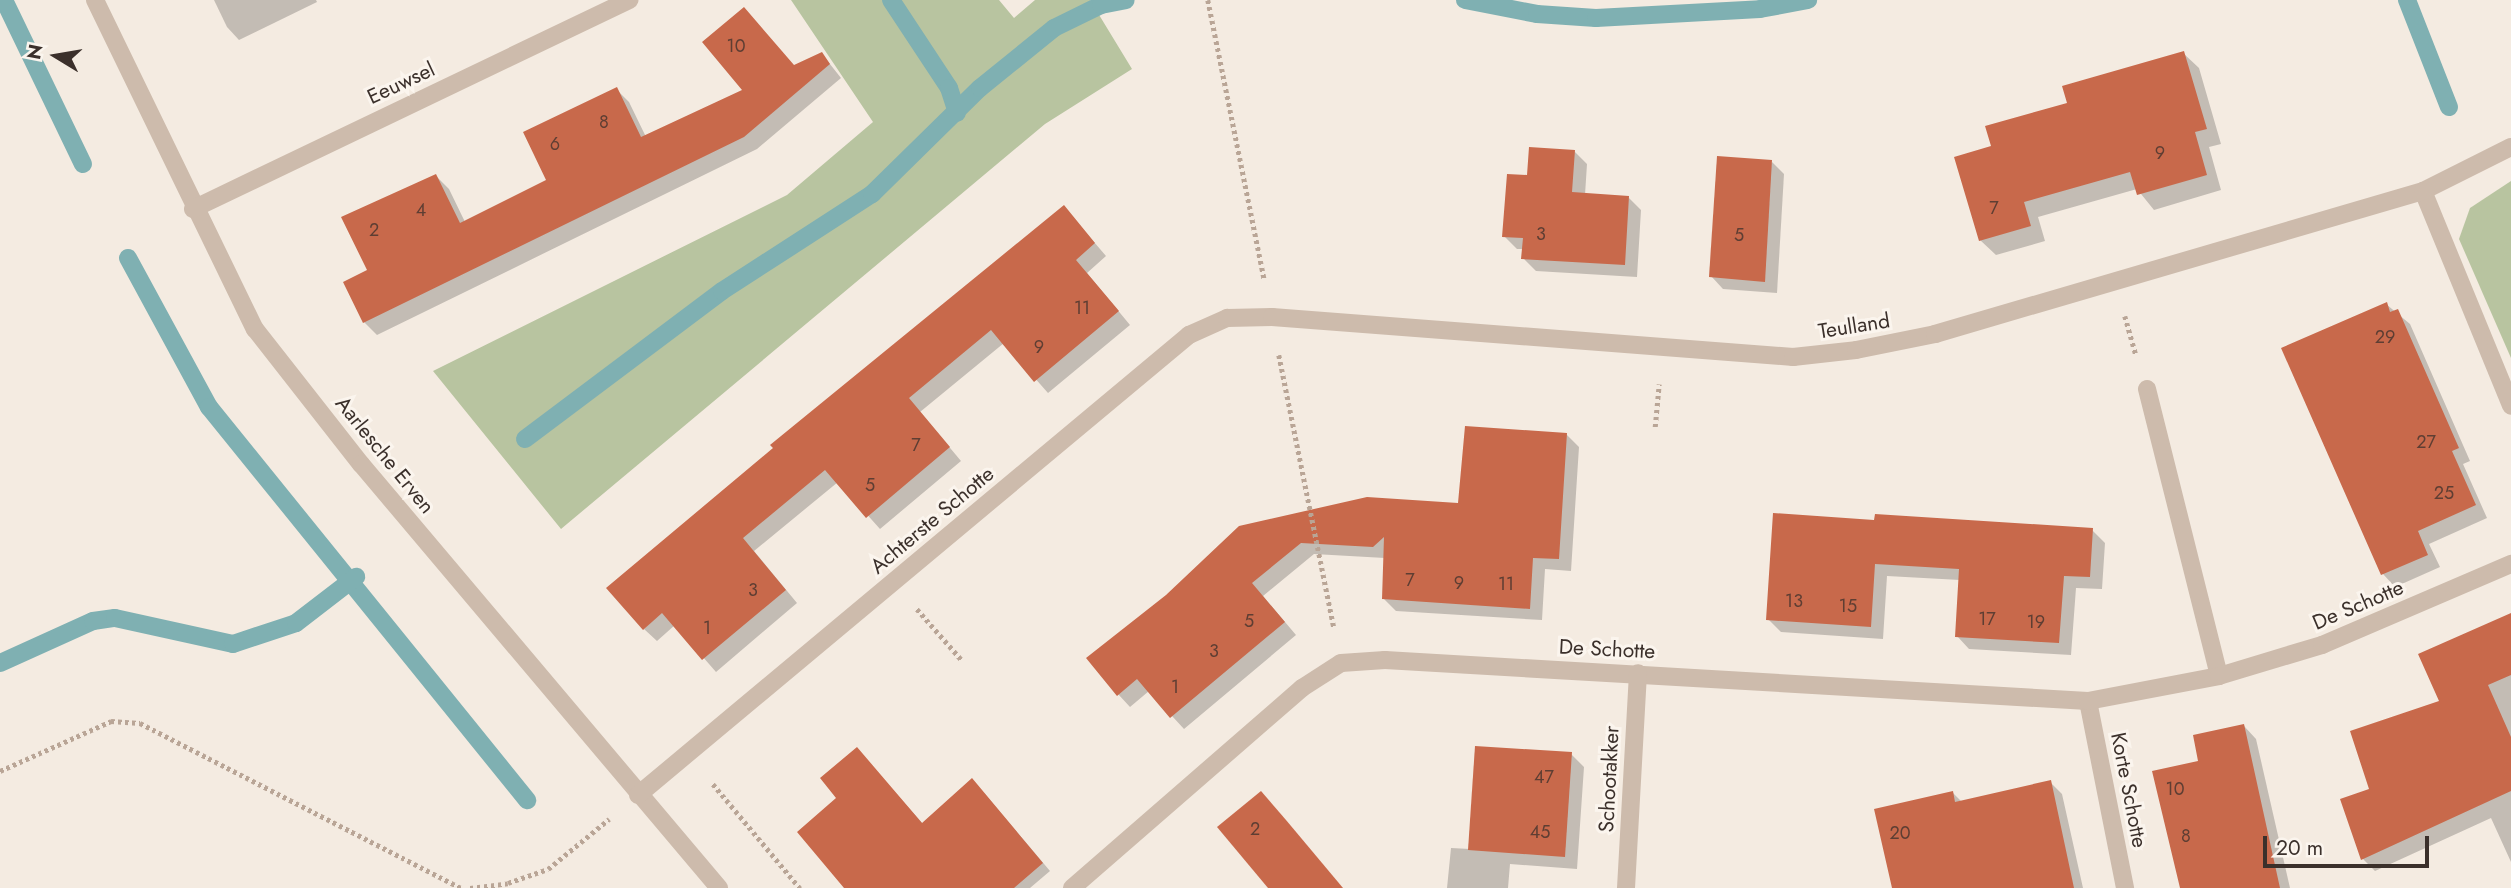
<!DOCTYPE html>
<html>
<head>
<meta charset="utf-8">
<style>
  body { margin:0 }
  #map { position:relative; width:2511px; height:888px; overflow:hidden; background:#f4ebe1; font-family:Jost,sans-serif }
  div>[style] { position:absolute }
  .green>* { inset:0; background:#b8c4a0 }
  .shadow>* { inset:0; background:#0003 }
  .stream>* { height:18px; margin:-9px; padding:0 9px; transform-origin:9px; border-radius:9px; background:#7fb0b2 }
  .building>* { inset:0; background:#c8694b }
  .path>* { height:4.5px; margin-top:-2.25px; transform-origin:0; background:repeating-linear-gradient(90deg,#b9a596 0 3.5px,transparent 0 7px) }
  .minor>* { height:18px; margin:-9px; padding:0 9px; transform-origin:9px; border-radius:9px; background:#cdbbac }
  span { translate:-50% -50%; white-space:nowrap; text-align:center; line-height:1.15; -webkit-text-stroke:6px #fbf5ee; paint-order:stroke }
  .number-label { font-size:18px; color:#5e3e33 }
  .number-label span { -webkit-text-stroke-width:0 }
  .street-label { font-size:21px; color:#3b302b }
  .north { position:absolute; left:21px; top:21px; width:70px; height:70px; -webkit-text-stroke:5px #fbf5ee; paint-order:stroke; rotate:281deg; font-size:19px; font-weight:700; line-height:28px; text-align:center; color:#3b302b }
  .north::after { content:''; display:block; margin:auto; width:24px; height:32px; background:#3b302b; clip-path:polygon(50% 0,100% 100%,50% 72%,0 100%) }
  .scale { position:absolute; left:2263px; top:836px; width:166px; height:32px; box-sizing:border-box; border:4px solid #3b302b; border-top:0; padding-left:9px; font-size:21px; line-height:24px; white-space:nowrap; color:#3b302b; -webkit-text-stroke:5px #fbf5ee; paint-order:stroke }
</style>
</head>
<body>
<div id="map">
  <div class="green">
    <i style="clip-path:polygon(791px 0,999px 0,1014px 18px,1035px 0,1090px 0,1132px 69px,1045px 124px,561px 529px,433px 371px,787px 195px,873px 122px)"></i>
    <i style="clip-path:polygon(2511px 181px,2511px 358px,2459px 239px,2470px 208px)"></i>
  </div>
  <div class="shadow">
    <i style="clip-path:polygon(214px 0,316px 0,317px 2px,239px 40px,227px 27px)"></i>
    <i style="clip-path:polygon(2183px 53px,2199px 68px,2221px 144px,2209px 147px,2221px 190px,2154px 210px,2137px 189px,2038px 217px,2045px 241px,1996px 255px,1980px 240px,1993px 147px,2069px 104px)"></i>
    <i style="clip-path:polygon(822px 54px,841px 78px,757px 149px,377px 335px,364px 322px,369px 271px,436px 176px,449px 189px,465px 222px,548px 181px,616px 89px,629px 102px,646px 137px)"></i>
    <i style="clip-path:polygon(1574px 151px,1587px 164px,1585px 195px,1628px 197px,1641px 210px,1637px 277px,1536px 271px,1523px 258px,1524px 249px,1517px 249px,1504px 236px,1529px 177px)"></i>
    <i style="clip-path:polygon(1772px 162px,1784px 174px,1777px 293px,1723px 289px,1711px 276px)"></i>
    <i style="clip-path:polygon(1064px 207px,1106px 256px,1087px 273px,1130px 325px,1048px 393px,1004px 343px,920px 412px,961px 461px,880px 529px,838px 482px,754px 551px,797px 603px,716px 672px,675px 625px,657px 641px,644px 629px)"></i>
    <i style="clip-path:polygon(2386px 304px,2410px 324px,2470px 461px,2463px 464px,2487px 518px,2429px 544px,2440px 567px,2395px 587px,2383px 574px)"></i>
    <i style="clip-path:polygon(1566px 434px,1579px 447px,1571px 571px,1545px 569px,1542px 620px,1396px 611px,1383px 598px,1385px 558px,1314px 554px,1263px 596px,1296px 635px,1184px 729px,1149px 691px,1130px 707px,1118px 694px,1167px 597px,1240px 528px,1460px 505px)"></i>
    <i style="clip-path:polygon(1876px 522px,2092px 530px,2105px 543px,2102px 589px,2076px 588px,2071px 655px,1969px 649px,1957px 636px,1960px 580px,1887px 576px,1883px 639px,1781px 632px,1768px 619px)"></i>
    <i style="clip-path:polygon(2511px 615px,2511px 862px,2491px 818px,2375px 871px,2363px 859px,2371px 790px)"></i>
    <i style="clip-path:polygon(2244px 726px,2256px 739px,2290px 888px,2181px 888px,2200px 762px)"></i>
    <i style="clip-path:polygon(857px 749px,923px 824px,984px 793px,1050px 871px,1030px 888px,847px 888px,838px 798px)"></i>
    <i style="clip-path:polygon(1571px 754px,1584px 767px,1577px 869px,1510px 864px,1508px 888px,1447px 888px,1451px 848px,1470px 849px)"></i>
    <i style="clip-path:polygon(2050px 782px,2062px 794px,2083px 888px,1893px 888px,1953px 793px,1962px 802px)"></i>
  </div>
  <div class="stream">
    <i style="left:4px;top:0;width:182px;rotate:64.3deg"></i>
    <i style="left:891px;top:0;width:105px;rotate:56.6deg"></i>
    <i style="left:949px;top:88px;width:26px;rotate:72deg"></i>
    <i style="left:1465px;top:0;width:73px;rotate:11deg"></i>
    <i style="left:1537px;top:14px;width:59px;rotate:3.9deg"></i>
    <i style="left:1596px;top:18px;width:164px;rotate:-3.1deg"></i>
    <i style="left:1760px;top:9px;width:49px;rotate:-10.6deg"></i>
    <i style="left:2407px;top:0;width:115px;rotate:68.6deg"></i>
    <i style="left:128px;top:258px;width:170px;rotate:61.5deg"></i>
    <i style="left:209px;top:407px;width:506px;rotate:51.02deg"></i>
    <i style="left:525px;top:439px;width:246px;rotate:-36.9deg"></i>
    <i style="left:722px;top:291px;width:179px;rotate:-32.9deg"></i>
    <i style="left:872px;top:194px;width:151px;rotate:-44.5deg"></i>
    <i style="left:980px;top:88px;width:95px;rotate:-39deg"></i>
    <i style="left:1054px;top:28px;width:52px;rotate:-26.1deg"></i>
    <i style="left:1101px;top:5px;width:25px;rotate:-11deg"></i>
    <i style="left:0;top:663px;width:102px;rotate:-24.3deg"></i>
    <i style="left:93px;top:621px;width:22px;rotate:-8deg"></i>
    <i style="left:115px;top:618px;width:121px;rotate:12.4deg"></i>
    <i style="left:233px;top:644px;width:66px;rotate:-18.4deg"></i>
    <i style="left:296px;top:623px;width:76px;rotate:-37.5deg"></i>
  </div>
  <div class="building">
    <i style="clip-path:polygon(744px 7px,794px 65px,822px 52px,830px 64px,744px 137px,363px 323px,343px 282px,367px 270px,341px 217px,436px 174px,460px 223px,546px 180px,523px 132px,617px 87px,641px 137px,742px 90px,702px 42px)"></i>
    <i style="clip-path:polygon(2184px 51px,2207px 129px,2195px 132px,2207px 175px,2137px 195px,2130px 172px,2024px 202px,2031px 226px,1979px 241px,1954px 157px,1991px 146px,1985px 126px,2067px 103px,2062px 86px)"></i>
    <i style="clip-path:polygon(1529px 147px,1575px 150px,1572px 192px,1629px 196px,1625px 265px,1521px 259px,1523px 238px,1502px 237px,1507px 174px,1527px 175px)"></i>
    <i style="clip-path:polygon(1717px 156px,1772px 160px,1765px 282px,1709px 277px)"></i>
    <i style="clip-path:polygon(1064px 205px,1095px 243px,1076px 260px,1119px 311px,1034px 382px,991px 330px,909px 398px,950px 447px,866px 518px,825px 470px,743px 538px,786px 590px,702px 660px,662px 613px,643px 630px,606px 588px,773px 448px,770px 445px)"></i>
    <i style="clip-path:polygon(2387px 302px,2390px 312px,2398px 309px,2459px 448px,2452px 451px,2476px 505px,2418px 531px,2428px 555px,2381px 575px,2281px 348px)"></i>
    <i style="clip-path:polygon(1465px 426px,1567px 433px,1559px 559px,1533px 558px,1530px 609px,1382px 599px,1384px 537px,1373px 547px,1301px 543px,1252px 583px,1285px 622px,1170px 718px,1137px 679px,1117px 696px,1086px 658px,1166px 595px,1239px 526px,1367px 497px,1458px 503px)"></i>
    <i style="clip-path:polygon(1773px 513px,1874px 520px,1875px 514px,2093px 528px,2090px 577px,2064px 576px,2059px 643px,1955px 637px,1959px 569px,1875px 564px,1871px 627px,1766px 620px)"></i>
    <i style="clip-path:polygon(2511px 613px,2511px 675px,2488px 685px,2511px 737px,2511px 791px,2361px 860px,2340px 799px,2369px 789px,2350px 731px,2439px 701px,2418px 654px)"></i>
    <i style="clip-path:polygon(2244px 724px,2280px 888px,2180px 888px,2152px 771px,2198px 761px,2193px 735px)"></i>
    <i style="clip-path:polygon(1475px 746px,1572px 752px,1565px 857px,1468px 850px)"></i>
    <i style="clip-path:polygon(857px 747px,922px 823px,972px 778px,1043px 863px,1014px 888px,844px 888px,797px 832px,836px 798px,820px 778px)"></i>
    <i style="clip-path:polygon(2051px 780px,2074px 888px,1892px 888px,1874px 809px,1953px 791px,1955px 802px)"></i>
    <i style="clip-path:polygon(1261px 791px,1286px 820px,1343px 888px,1268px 888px,1217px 827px)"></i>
  </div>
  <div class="path">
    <i style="left:1208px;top:0;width:284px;rotate:78.6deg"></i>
    <i style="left:2125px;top:316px;width:41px;rotate:74.2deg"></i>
    <i style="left:1279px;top:355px;width:278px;rotate:78.6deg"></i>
    <i style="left:1655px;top:427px;width:43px;rotate:-84.7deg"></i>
    <i style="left:917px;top:609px;width:67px;rotate:48.7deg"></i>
    <i style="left:0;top:771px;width:122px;rotate:-24.2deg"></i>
    <i style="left:111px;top:721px;width:29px;rotate:4deg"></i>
    <i style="left:140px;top:723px;width:361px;rotate:27.2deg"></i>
    <i style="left:713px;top:784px;width:136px;rotate:50.1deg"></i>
    <i style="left:470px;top:888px;width:38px;rotate:-7deg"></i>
    <i style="left:508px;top:883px;width:42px;rotate:-19.3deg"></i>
    <i style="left:548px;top:869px;width:79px;rotate:-39.3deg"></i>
  </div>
  <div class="minor">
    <i style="left:95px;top:0;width:366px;rotate:64.1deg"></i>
    <i style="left:255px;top:329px;width:172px;rotate:51.9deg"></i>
    <i style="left:361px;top:464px;width:555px;rotate:49.82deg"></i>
    <i style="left:2423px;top:191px;width:232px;rotate:67.7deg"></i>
    <i style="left:193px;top:209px;width:484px;rotate:-25.6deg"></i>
    <i style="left:2147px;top:389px;width:296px;rotate:75.9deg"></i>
    <i style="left:2088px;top:701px;width:191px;rotate:78.8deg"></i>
    <i style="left:638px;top:795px;width:718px;rotate:-39.86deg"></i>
    <i style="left:1189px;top:335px;width:42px;rotate:-24.1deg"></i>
    <i style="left:1227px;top:318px;width:45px;rotate:-1.3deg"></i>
    <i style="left:1272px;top:317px;width:523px;rotate:4.39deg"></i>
    <i style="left:1793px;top:357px;width:63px;rotate:-6.3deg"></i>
    <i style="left:1856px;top:350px;width:81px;rotate:-11.4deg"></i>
    <i style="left:1935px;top:334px;width:509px;rotate:-16.33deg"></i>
    <i style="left:2423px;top:191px;width:98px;rotate:-26.6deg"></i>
    <i style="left:1072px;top:888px;width:305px;rotate:-41deg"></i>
    <i style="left:1302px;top:688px;width:46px;rotate:-32.7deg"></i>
    <i style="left:1341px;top:663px;width:44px;rotate:-3.9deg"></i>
    <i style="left:1385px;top:660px;width:704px;rotate:3.34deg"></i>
    <i style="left:2088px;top:701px;width:133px;rotate:-10.8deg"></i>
    <i style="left:2219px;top:676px;width:108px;rotate:-16.8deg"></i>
    <i style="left:2322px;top:645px;width:206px;rotate:-23.2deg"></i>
    <i style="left:1626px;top:888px;width:215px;rotate:-86.8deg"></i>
  </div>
  <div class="number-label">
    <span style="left:736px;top:46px">10</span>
    <span style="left:604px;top:122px">8</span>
    <span style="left:555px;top:144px">6</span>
    <span style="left:2160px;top:153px">9</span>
    <span style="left:1994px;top:208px">7</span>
    <span style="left:421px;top:210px">4</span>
    <span style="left:374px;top:230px">2</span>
    <span style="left:1541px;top:234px">3</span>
    <span style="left:1739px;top:235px">5</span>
    <span style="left:1082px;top:308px">11</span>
    <span style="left:2385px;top:337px">29</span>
    <span style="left:1039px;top:347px">9</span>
    <span style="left:2426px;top:442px">27</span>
    <span style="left:916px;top:445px">7</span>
    <span style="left:870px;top:485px">5</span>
    <span style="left:2444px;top:493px">25</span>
    <span style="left:1410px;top:580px">7</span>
    <span style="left:1459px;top:583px">9</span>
    <span style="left:1506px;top:584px">11</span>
    <span style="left:753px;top:590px">3</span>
    <span style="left:1794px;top:601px">13</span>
    <span style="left:1848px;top:606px">15</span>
    <span style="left:1987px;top:619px">17</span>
    <span style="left:1249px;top:621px">5</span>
    <span style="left:2036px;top:622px">19</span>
    <span style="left:707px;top:628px">1</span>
    <span style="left:1214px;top:651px">3</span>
    <span style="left:1175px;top:687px">1</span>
    <span style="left:1544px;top:777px">47</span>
    <span style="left:2175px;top:789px">10</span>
    <span style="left:1255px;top:829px">2</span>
    <span style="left:1540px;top:832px">45</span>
    <span style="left:1900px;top:833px">20</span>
    <span style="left:2186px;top:836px">8</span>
  </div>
  <div class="street-label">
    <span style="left:401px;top:83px;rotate:-25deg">Eeuwsel</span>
    <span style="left:1854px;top:326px;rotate:-9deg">Teulland</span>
    <span style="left:385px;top:455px;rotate:51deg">Aarlesche Erven</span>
    <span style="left:932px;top:520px;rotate:-40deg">Achterste Schotte</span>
    <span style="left:2358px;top:605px;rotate:-23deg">De Schotte</span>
    <span style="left:1607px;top:649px;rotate:3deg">De Schotte</span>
    <span style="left:1609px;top:779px;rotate:-87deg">Schootakker</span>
    <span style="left:2129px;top:790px;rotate:79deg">Korte Schotte</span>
  </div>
  <div class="north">N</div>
  <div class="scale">20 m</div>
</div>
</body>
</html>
